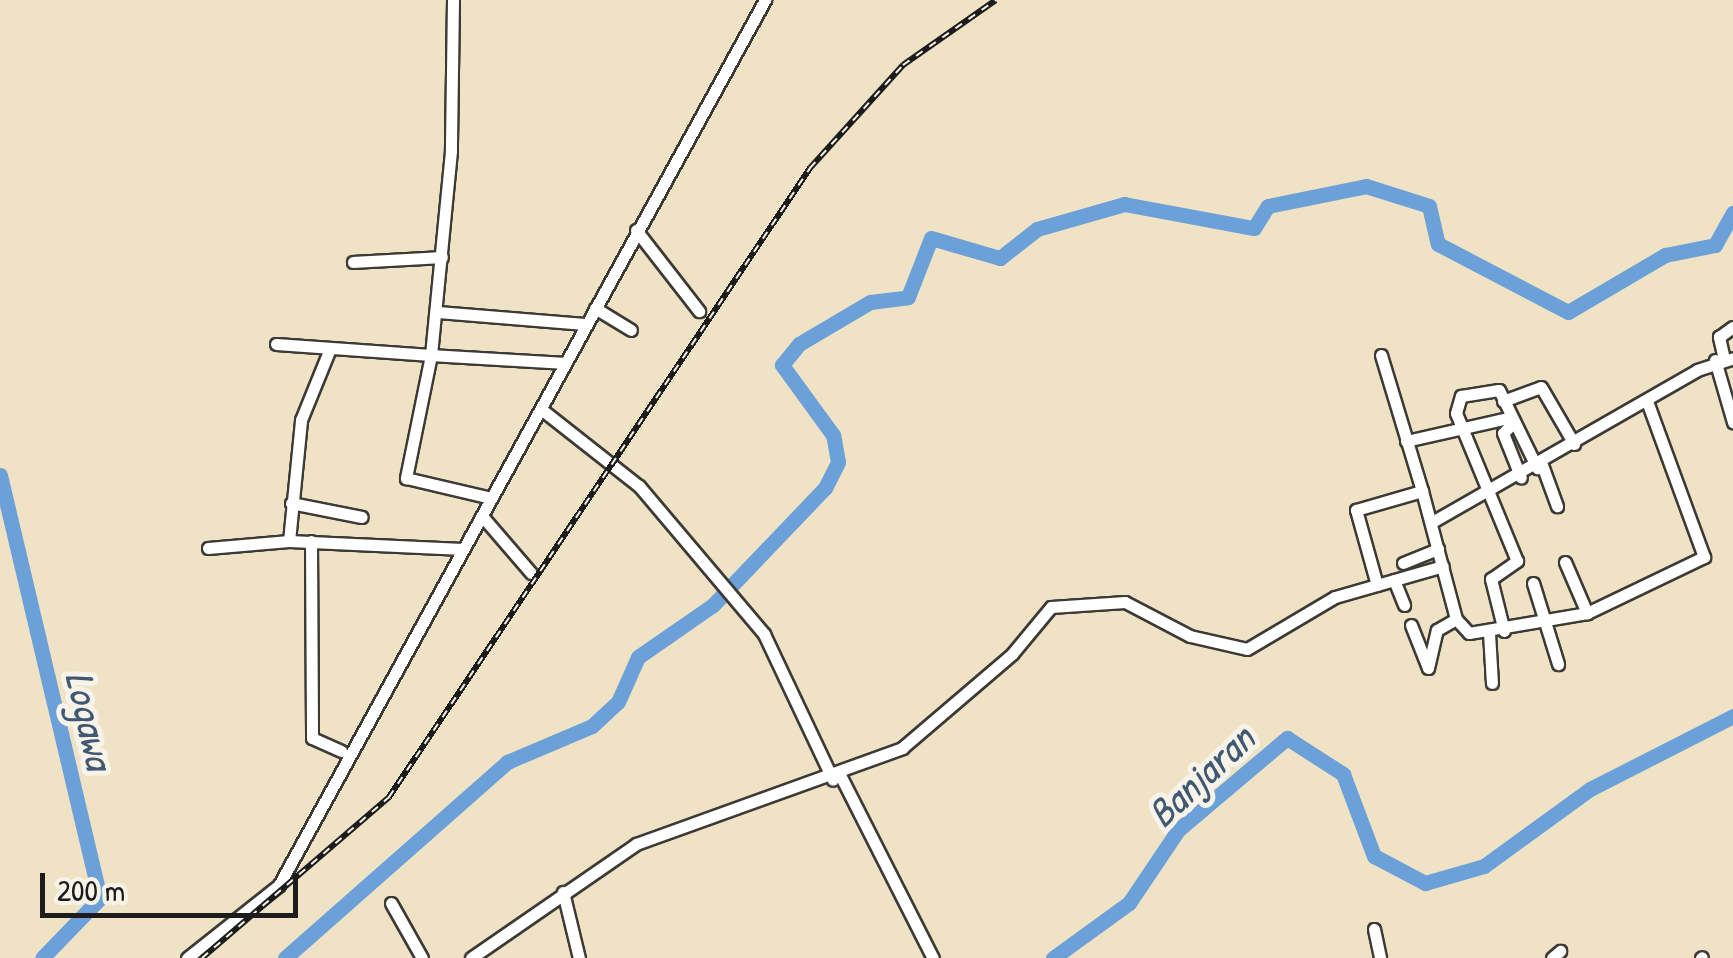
<!DOCTYPE html>
<html>
<head>
<meta charset="utf-8">
<style>
  body { margin:0 }
  #map { position:relative; width:1733px; height:958px; overflow:hidden; background:#f0e2c5; font-family:"Patrick Hand",sans-serif }
  div>[style] { position:absolute }
  .river>* { height:15px; margin:-7.5px; padding:0 7.5px; transform-origin:7.5px; border-radius:7.5px; background:#6ba1d8 }
  .roads { filter:drop-shadow(2px 0 #3c3a35) drop-shadow(-2px 0 #3c3a35) drop-shadow(0 2px #3c3a35) drop-shadow(0 -2px #3c3a35) }
  .minor>* { height:11px; margin:-5.5px; padding:0 5.5px; transform-origin:5.5px; border-radius:5.5px; background:#fff }
  .rail>* { height:6px; margin-top:-3px; transform-origin:0; background:repeating-linear-gradient(90deg,#f7f3e8 0 8px,#1c1c1c 0 16px); box-sizing:border-box; border-block:2px solid #1c1c1c }
  span { translate:-50% -50%; white-space:nowrap; text-align:center; line-height:1.15; -webkit-text-stroke:10px #f7f3e8; paint-order:stroke }
  .water-label { font-size:40px; color:#405871; font-style:italic }
  .scale { position:absolute; left:40px; top:873px; width:258px; height:45px; box-sizing:border-box; border:5px solid #1c1c1c; border-top:0; padding-left:12px; font-size:30px; line-height:35px; white-space:nowrap; color:#1c1c1c; -webkit-text-stroke:8px #f7f3e8; paint-order:stroke }
</style>
</head>
<body>
<div id="map">
  <div class="river">
    <i style="left:0;top:475px;width:435px;rotate:76.7deg"></i>
    <i style="left:100px;top:898px;width:83px;rotate:134deg"></i>
    <i style="left:285px;top:958px;width:296px;rotate:-41.4deg"></i>
    <i style="left:507px;top:762px;width:92px;rotate:-23deg"></i>
    <i style="left:592px;top:726px;width:35px;rotate:-43deg"></i>
    <i style="left:618px;top:702px;width:49px;rotate:-66deg"></i>
    <i style="left:638px;top:657px;width:91px;rotate:-34.7deg"></i>
    <i style="left:713px;top:605px;width:162px;rotate:-46.3deg"></i>
    <i style="left:825px;top:488px;width:29px;rotate:-63deg"></i>
    <i style="left:838px;top:462px;width:27px;rotate:-100deg"></i>
    <i style="left:833px;top:435px;width:87px;rotate:-126.1deg"></i>
    <i style="left:782px;top:365px;width:27px;rotate:-51deg"></i>
    <i style="left:799px;top:344px;width:82px;rotate:-30.6deg"></i>
    <i style="left:870px;top:302px;width:38px;rotate:-7deg"></i>
    <i style="left:908px;top:297px;width:63px;rotate:-68.7deg"></i>
    <i style="left:931px;top:238px;width:72px;rotate:16.2deg"></i>
    <i style="left:1000px;top:258px;width:47px;rotate:-38.1deg"></i>
    <i style="left:1037px;top:229px;width:91px;rotate:-16deg"></i>
    <i style="left:1124px;top:204px;width:132px;rotate:10.5deg"></i>
    <i style="left:1254px;top:228px;width:26px;rotate:-58deg"></i>
    <i style="left:1268px;top:206px;width:100px;rotate:-11.5deg"></i>
    <i style="left:1366px;top:186px;width:66px;rotate:17.6deg"></i>
    <i style="left:1429px;top:206px;width:39px;rotate:77deg"></i>
    <i style="left:1438px;top:244px;width:147px;rotate:27.6deg"></i>
    <i style="left:1568px;top:312px;width:113px;rotate:-30.4deg"></i>
    <i style="left:1665px;top:255px;width:51px;rotate:-11.3deg"></i>
    <i style="left:1715px;top:245px;width:37px;rotate:-61deg"></i>
    <i style="left:1053px;top:958px;width:94px;rotate:-35.9deg"></i>
    <i style="left:1129px;top:903px;width:88px;rotate:-56.1deg"></i>
    <i style="left:1178px;top:830px;width:143px;rotate:-40.2deg"></i>
    <i style="left:1287px;top:738px;width:67px;rotate:32.7deg"></i>
    <i style="left:1343px;top:774px;width:88px;rotate:69.3deg"></i>
    <i style="left:1374px;top:856px;width:58px;rotate:27.9deg"></i>
    <i style="left:1425px;top:883px;width:61px;rotate:-16.1deg"></i>
    <i style="left:1484px;top:866px;width:131px;rotate:-36deg"></i>
    <i style="left:1590px;top:789px;width:161px;rotate:-27deg"></i>
  </div>
  <div class="roads">
    <div class="minor">
      <i style="left:453px;top:0;width:151px;rotate:90.8deg"></i>
      <i style="left:451px;top:151px;width:205px;rotate:95.6deg"></i>
      <i style="left:431px;top:355px;width:134px;rotate:3.4deg"></i>
      <i style="left:636px;top:230px;width:103px;rotate:52.1deg"></i>
      <i style="left:353px;top:262px;width:89px;rotate:-3.2deg"></i>
      <i style="left:595px;top:308px;width:42px;rotate:31.4deg"></i>
      <i style="left:438px;top:312px;width:147px;rotate:4.7deg"></i>
      <i style="left:276px;top:344px;width:155px;rotate:4.1deg"></i>
      <i style="left:431px;top:355px;width:126px;rotate:101.5deg"></i>
      <i style="left:406px;top:478px;width:87px;rotate:13.2deg"></i>
      <i style="left:1381px;top:355px;width:142px;rotate:73.2deg"></i>
      <i style="left:1724px;top:359px;width:23px;rotate:-103deg"></i>
      <i style="left:1719px;top:337px;width:17px;rotate:-36deg"></i>
      <i style="left:1715px;top:360px;width:65px;rotate:73.8deg"></i>
      <i style="left:1503px;top:401px;width:40px;rotate:-20.2deg"></i>
      <i style="left:1541px;top:387px;width:66px;rotate:59.9deg"></i>
      <i style="left:541px;top:409px;width:125px;rotate:38.2deg"></i>
      <i style="left:639px;top:486px;width:194px;rotate:49.8deg"></i>
      <i style="left:764px;top:634px;width:161px;rotate:64.7deg"></i>
      <i style="left:1511px;top:425px;width:11px;rotate:135deg"></i>
      <i style="left:1503px;top:433px;width:48px;rotate:68.2deg"></i>
      <i style="left:1406px;top:441px;width:105px;rotate:-12.7deg"></i>
      <i style="left:1542px;top:465px;width:44px;rotate:69.9deg"></i>
      <i style="left:291px;top:503px;width:72px;rotate:11.2deg"></i>
      <i style="left:482px;top:516px;width:75px;rotate:49.3deg"></i>
      <i style="left:1432px;top:522px;width:305px;rotate:-29.8deg"></i>
      <i style="left:1697px;top:370px;width:38px;rotate:-18deg"></i>
      <i style="left:289px;top:541px;width:122px;rotate:-84.3deg"></i>
      <i style="left:301px;top:420px;width:74px;rotate:-67.9deg"></i>
      <i style="left:311px;top:541px;width:197px;rotate:89.7deg"></i>
      <i style="left:312px;top:738px;width:32px;rotate:24deg"></i>
      <i style="left:208px;top:548px;width:81px;rotate:-4.9deg"></i>
      <i style="left:289px;top:541px;width:174px;rotate:2.6deg"></i>
      <i style="left:1565px;top:562px;width:56px;rotate:66.7deg"></i>
      <i style="left:1403px;top:563px;width:38px;rotate:-22deg"></i>
      <i style="left:1394px;top:580px;width:27px;rotate:68deg"></i>
      <i style="left:1533px;top:583px;width:85px;rotate:72.8deg"></i>
      <i style="left:1377px;top:585px;width:78px;rotate:-105.6deg"></i>
      <i style="left:1356px;top:510px;width:69px;rotate:-16.1deg"></i>
      <i style="left:1422px;top:491px;width:132px;rotate:75.1deg"></i>
      <i style="left:1456px;top:619px;width:19px;rotate:47deg"></i>
      <i style="left:1469px;top:633px;width:120px;rotate:-9.6deg"></i>
      <i style="left:1587px;top:613px;width:130px;rotate:-25.6deg"></i>
      <i style="left:1704px;top:557px;width:166px;rotate:-110.1deg"></i>
      <i style="left:1411px;top:625px;width:46px;rotate:68.4deg"></i>
      <i style="left:1428px;top:668px;width:39px;rotate:-77deg"></i>
      <i style="left:1437px;top:630px;width:22px;rotate:-30deg"></i>
      <i style="left:1504px;top:631px;width:54px;rotate:-104deg"></i>
      <i style="left:1491px;top:579px;width:32px;rotate:-35deg"></i>
      <i style="left:1517px;top:561px;width:160px;rotate:-112.4deg"></i>
      <i style="left:1456px;top:413px;width:18px;rotate:-74deg"></i>
      <i style="left:1461px;top:396px;width:38px;rotate:-9deg"></i>
      <i style="left:1499px;top:390px;width:87px;rotate:64deg"></i>
      <i style="left:1489px;top:633px;width:50px;rotate:86.6deg"></i>
      <i style="left:841px;top:777px;width:203px;rotate:63.1deg"></i>
      <i style="left:563px;top:892px;width:68px;rotate:76.4deg"></i>
      <i style="left:391px;top:903px;width:63px;rotate:60.6deg"></i>
      <i style="left:1374px;top:929px;width:30px;rotate:78deg"></i>
      <i style="left:187px;top:958px;width:117px;rotate:-38.4deg"></i>
      <i style="left:279px;top:885px;width:1010px;rotate:-61.23deg"></i>
      <i style="left:471px;top:958px;width:201px;rotate:-34.6deg"></i>
      <i style="left:636px;top:844px;width:283px;rotate:-19.8deg"></i>
      <i style="left:902px;top:748px;width:145px;rotate:-40.5deg"></i>
      <i style="left:1012px;top:654px;width:61px;rotate:-50.3deg"></i>
      <i style="left:1051px;top:607px;width:74px;rotate:-3.9deg"></i>
      <i style="left:1125px;top:602px;width:73px;rotate:27.6deg"></i>
      <i style="left:1190px;top:636px;width:58px;rotate:12.8deg"></i>
      <i style="left:1247px;top:649px;width:102px;rotate:-30.6deg"></i>
      <i style="left:1335px;top:597px;width:112px;rotate:-16deg"></i>
      <i style="left:1552px;top:958px;width:11px;rotate:-41deg"></i>
      <i style="left:1701px;top:958px;width:1px;rotate:-45deg"></i>
    </div>
  </div>
  <div class="rail">
    <i style="left:202px;top:958px;width:247px;rotate:-40.7deg"></i>
    <i style="left:389px;top:797px;width:757px;rotate:-56.2deg"></i>
    <i style="left:810px;top:168px;width:139px;rotate:-47.9deg"></i>
    <i style="left:903px;top:65px;width:113px;rotate:-35deg"></i>
  </div>
  <div class="water-label">
    <span style="left:91px;top:720px;rotate:77deg">Logawa</span>
    <span style="left:1200px;top:775px;rotate:-43deg">Banjaran</span>
  </div>
  <div class="scale">200 m</div>
</div>
</body>
</html>
